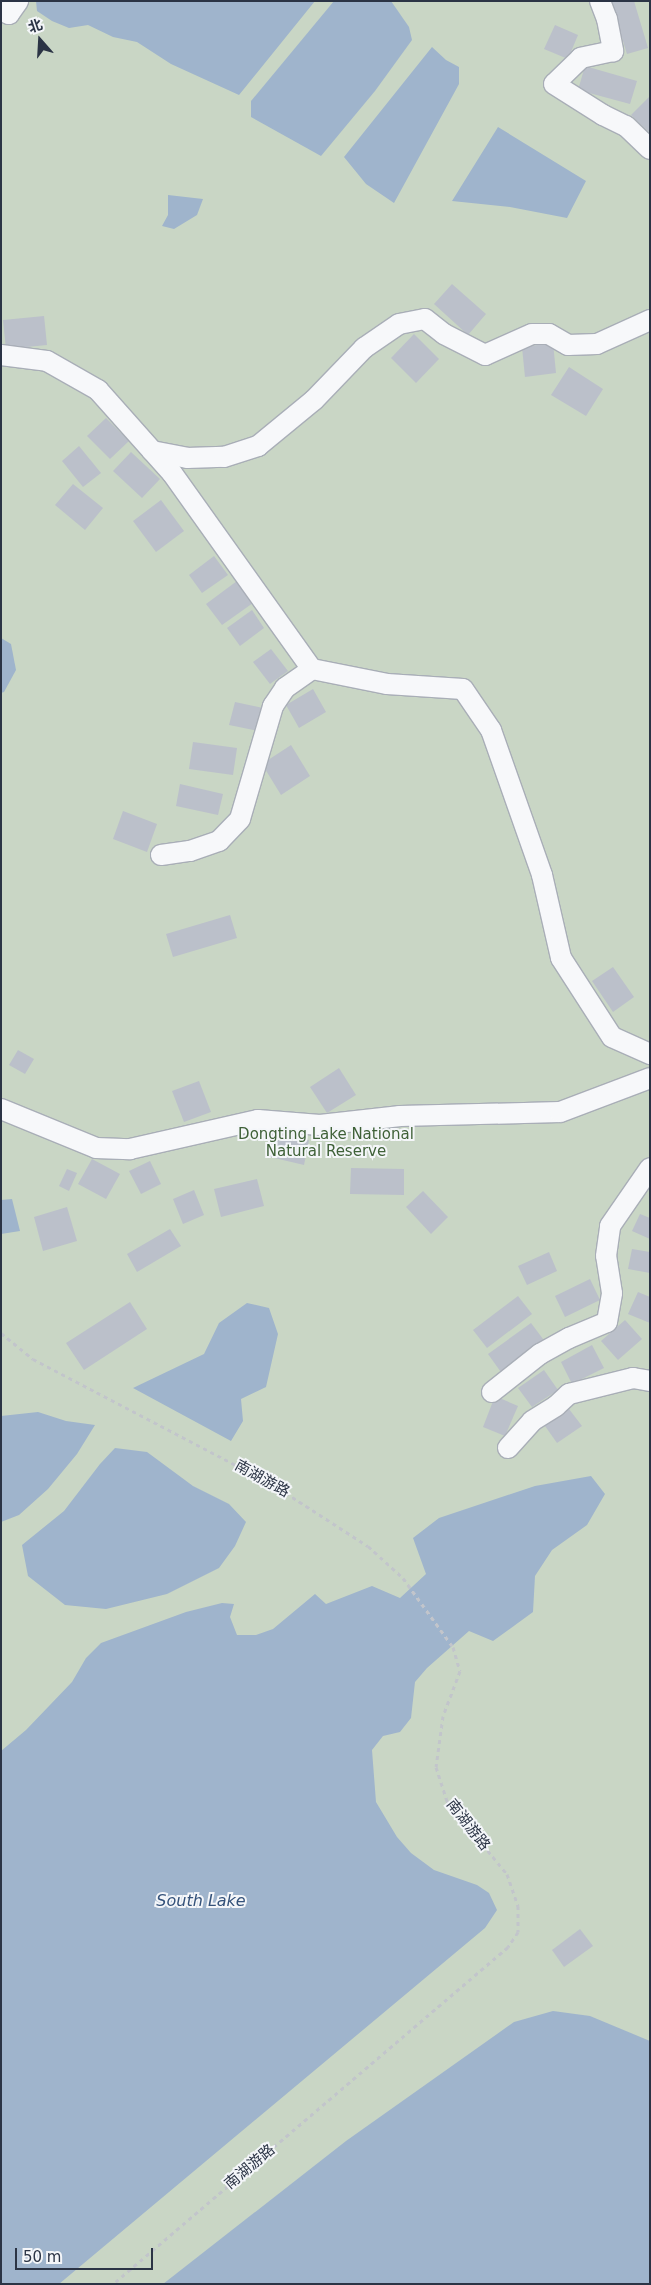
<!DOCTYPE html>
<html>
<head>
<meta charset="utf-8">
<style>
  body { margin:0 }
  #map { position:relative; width:651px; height:2285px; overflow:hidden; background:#e4e7ec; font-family:"DejaVu Sans","Noto Sans SC",sans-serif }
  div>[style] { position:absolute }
  .green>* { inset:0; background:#c9d6c5 }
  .water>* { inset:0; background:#9fb4cc }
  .building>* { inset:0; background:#bbc0ca }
  .path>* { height:3px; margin-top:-1.5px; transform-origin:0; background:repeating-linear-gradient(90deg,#c2c5cb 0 4px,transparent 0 8px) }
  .roads { filter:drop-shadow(1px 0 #a9aeb7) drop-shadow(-1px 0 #a9aeb7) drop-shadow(0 1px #a9aeb7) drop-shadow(0 -1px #a9aeb7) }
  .street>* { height:20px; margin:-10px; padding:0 10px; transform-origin:10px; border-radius:10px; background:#f7f8fa }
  span { translate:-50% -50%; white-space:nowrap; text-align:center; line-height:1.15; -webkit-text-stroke:4px #f4f6f9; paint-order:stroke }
  .park-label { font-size:15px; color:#3f6138 }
  .street-label { font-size:15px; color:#2b3445 }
  .water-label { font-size:16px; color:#34527a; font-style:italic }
  .frame { position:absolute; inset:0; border:2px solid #2b3445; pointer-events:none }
  .north { position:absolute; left:15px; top:15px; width:50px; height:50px; -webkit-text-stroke:4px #f4f6f9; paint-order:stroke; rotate:341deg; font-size:14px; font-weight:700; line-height:20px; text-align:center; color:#2b3445 }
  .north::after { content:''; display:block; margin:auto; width:18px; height:22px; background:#2b3445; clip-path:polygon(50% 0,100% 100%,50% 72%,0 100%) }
  .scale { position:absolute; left:15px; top:2248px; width:138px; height:22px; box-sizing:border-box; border:2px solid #2b3445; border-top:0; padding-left:6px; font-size:15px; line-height:18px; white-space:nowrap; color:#2b3445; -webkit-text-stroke:4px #f4f6f9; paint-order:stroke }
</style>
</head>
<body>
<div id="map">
  <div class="green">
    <i style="clip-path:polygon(1px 1px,650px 1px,650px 2284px,1px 2284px)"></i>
  </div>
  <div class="water">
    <i style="clip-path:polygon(36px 1px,315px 1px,239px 95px,171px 64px,137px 42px,113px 37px,88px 25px,69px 28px,52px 21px,37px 11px)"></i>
    <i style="clip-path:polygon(334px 1px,391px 1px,409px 27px,412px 40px,375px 91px,321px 156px,251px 117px,251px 101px)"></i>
    <i style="clip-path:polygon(432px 47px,446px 60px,459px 67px,459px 84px,394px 203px,366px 184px,344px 157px)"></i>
    <i style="clip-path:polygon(498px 127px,586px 181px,567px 218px,510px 207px,452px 201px)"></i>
    <i style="clip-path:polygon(168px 195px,203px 199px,197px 215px,174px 229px,162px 226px,168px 215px)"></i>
    <i style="clip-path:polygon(1px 638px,11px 644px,16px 670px,4px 692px,1px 693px)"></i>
    <i style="clip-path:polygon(12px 1199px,20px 1231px,1px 1234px,1px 1200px)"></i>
    <i style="clip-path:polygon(247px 1303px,269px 1308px,278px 1334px,266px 1387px,241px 1399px,243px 1421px,231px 1441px,133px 1388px,204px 1354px,219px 1323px)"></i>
    <i style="clip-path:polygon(38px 1412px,66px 1421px,95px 1425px,77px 1454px,48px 1489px,19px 1515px,1px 1522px,1px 1416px)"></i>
    <i style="clip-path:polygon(115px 1448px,147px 1452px,193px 1486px,229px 1504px,246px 1522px,235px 1546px,219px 1568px,167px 1594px,106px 1609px,65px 1605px,28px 1576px,22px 1545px,64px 1511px,100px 1464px)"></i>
    <i style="clip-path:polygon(591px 1476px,605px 1494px,587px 1525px,552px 1550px,535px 1576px,533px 1612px,493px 1641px,469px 1631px,427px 1668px,415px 1682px,411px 1718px,400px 1732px,383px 1736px,372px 1750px,376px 1802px,397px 1837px,411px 1853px,434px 1870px,477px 1885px,489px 1893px,497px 1910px,485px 1928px,59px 2284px,1px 2284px,1px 1751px,26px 1730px,72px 1682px,86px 1658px,101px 1643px,186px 1612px,222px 1603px,234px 1604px,230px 1617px,237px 1635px,256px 1635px,273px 1629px,315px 1594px,326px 1604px,372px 1586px,400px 1598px,426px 1574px,413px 1538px,439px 1518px,535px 1486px)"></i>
    <i style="clip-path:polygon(553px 2011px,590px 2016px,650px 2041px,650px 2284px,163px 2284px,346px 2141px,514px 2022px)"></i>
  </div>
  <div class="building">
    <i style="clip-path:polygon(634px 1px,648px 48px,627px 54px,611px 2px)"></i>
    <i style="clip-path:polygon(555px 25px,578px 35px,568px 59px,544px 49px)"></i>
    <i style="clip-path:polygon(585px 66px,637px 81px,630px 104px,578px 90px)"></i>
    <i style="clip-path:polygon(650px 96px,650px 133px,631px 115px)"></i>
    <i style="clip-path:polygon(452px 284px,486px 314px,468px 335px,434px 304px)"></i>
    <i style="clip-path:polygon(44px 316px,47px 345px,6px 349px,3px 320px)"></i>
    <i style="clip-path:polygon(414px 334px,439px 359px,416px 383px,391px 358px)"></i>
    <i style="clip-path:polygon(553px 343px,556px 373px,525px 377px,522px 347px)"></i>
    <i style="clip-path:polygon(569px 367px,603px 389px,586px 416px,551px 395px)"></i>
    <i style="clip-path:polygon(106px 418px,129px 441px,110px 459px,87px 436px)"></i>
    <i style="clip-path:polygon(79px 446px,101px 473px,83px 487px,62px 461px)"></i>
    <i style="clip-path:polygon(131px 452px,160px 479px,142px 498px,113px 471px)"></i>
    <i style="clip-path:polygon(73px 484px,103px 508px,85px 530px,55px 505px)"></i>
    <i style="clip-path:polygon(161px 500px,184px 531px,156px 552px,133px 521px)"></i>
    <i style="clip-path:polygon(214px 556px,228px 575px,202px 593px,189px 575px)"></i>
    <i style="clip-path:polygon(237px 581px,253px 603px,222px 625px,206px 604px)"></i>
    <i style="clip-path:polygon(252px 610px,264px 628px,240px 646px,227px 628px)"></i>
    <i style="clip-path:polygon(271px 649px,288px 671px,270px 684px,253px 662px)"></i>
    <i style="clip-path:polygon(313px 689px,326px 712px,299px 728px,286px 705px)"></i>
    <i style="clip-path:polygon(235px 702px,263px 708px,258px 731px,229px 725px)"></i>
    <i style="clip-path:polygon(193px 742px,237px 748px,233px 775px,189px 769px)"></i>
    <i style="clip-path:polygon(291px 745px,310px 776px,281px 795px,262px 764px)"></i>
    <i style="clip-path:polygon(180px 784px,223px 794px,218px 815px,176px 806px)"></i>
    <i style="clip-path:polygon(123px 811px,157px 824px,147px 852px,113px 839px)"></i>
    <i style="clip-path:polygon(230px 915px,237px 938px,173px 957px,166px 934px)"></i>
    <i style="clip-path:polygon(613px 967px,634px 997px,613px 1012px,592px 981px)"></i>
    <i style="clip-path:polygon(18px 1050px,34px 1059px,25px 1074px,9px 1065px)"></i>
    <i style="clip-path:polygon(339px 1068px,356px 1095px,327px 1113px,310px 1087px)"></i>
    <i style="clip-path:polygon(199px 1081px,211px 1112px,184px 1122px,172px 1091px)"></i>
    <i style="clip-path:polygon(271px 1132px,309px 1140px,304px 1165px,266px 1156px)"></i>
    <i style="clip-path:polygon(92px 1159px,120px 1174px,106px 1199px,78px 1184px)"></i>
    <i style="clip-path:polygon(150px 1161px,161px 1184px,141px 1194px,129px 1171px)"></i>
    <i style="clip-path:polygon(351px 1168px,404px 1169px,404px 1195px,350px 1194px)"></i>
    <i style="clip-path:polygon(67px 1169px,77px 1173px,69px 1191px,59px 1186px)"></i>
    <i style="clip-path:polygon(257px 1179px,264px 1206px,221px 1217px,214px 1189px)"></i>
    <i style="clip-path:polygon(194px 1190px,204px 1215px,183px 1224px,173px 1199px)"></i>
    <i style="clip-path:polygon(423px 1191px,448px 1217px,431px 1234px,406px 1207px)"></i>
    <i style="clip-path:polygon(67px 1207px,77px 1241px,43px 1251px,34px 1217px)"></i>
    <i style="clip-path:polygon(640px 1214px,650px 1218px,650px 1239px,632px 1231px)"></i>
    <i style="clip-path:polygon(170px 1229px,181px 1246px,137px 1272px,127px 1254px)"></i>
    <i style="clip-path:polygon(632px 1249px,650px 1252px,650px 1273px,628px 1269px)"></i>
    <i style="clip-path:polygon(549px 1252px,557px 1271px,527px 1285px,518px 1266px)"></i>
    <i style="clip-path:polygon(590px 1279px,600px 1300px,565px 1317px,555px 1296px)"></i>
    <i style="clip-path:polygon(638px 1292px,650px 1297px,650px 1323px,628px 1314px)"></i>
    <i style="clip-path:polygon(518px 1296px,532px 1314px,487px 1348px,473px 1330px)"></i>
    <i style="clip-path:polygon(130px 1302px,147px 1329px,84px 1370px,66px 1343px)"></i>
    <i style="clip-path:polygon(625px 1320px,642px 1339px,618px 1360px,601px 1341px)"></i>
    <i style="clip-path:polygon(531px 1323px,546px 1343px,503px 1375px,488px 1354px)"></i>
    <i style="clip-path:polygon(592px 1345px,604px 1368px,572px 1384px,561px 1362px)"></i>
    <i style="clip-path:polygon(544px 1370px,558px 1390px,532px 1407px,518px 1388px)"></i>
    <i style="clip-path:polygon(495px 1396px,518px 1406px,505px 1436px,483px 1427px)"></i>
    <i style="clip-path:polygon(569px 1409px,582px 1426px,557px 1443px,545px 1426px)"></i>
    <i style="clip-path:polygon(580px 1929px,593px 1946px,564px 1967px,552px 1950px)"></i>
  </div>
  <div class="path">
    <i style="left:1px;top:1333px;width:41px;rotate:39.1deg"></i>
    <i style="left:33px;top:1359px;width:270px;rotate:27.6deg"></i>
    <i style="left:272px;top:1484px;width:114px;rotate:32.9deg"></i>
    <i style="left:368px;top:1546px;width:47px;rotate:42.4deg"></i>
    <i style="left:403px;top:1578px;width:85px;rotate:54.1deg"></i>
    <i style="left:453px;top:1647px;width:25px;rotate:74deg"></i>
    <i style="left:460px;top:1671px;width:48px;rotate:110.7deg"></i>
    <i style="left:443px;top:1716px;width:51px;rotate:97.8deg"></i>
    <i style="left:436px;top:1767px;width:36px;rotate:72deg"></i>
    <i style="left:447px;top:1801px;width:94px;rotate:50.6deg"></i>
    <i style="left:507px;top:1874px;width:34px;rotate:71deg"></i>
    <i style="left:518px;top:1906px;width:26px;rotate:90deg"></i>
    <i style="left:518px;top:1932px;width:18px;rotate:124deg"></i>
    <i style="left:508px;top:1947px;width:519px;rotate:139.53deg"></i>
  </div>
  <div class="roads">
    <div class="street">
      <i style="left:600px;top:1px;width:19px;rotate:69deg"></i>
      <i style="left:607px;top:19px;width:33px;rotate:79deg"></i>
      <i style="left:613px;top:51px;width:33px;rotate:168deg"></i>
      <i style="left:581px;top:58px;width:37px;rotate:136deg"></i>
      <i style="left:554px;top:84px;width:58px;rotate:32.3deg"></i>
      <i style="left:603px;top:115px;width:25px;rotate:26deg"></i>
      <i style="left:626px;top:126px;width:33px;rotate:44deg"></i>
      <i style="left:1px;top:10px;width:9px;rotate:27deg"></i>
      <i style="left:9px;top:14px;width:16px;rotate:-55deg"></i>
      <i style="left:1px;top:355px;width:46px;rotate:7.4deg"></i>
      <i style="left:47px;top:361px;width:59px;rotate:29.6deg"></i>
      <i style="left:98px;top:390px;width:111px;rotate:48.3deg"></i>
      <i style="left:172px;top:473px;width:241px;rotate:54.5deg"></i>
      <i style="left:312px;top:669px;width:76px;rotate:11.3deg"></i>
      <i style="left:387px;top:684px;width:76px;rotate:3.8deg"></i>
      <i style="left:463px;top:689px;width:50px;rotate:55.7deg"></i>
      <i style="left:491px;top:730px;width:154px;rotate:70.6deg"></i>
      <i style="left:542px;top:875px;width:85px;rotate:77.1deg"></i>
      <i style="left:561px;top:958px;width:94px;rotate:57.2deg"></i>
      <i style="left:612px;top:1037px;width:42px;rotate:24.1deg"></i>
      <i style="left:152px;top:451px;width:36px;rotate:11deg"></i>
      <i style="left:187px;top:458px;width:37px;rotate:-2deg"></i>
      <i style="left:224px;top:457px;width:36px;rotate:-18deg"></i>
      <i style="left:258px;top:446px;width:72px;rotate:-39.4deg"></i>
      <i style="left:314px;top:400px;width:72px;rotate:-46.1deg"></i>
      <i style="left:364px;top:348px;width:42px;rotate:-34.4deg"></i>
      <i style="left:399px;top:324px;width:26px;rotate:-11deg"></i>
      <i style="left:425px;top:319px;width:24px;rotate:38deg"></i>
      <i style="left:444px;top:334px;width:46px;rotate:27.1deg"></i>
      <i style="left:485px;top:355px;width:51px;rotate:-24.1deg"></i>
      <i style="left:532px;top:334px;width:17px"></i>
      <i style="left:549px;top:334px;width:22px;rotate:30deg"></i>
      <i style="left:568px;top:345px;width:29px;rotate:-2deg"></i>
      <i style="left:597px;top:344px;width:58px;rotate:-24.4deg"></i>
      <i style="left:161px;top:855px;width:29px;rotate:-8deg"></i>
      <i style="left:190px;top:851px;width:31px;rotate:-19deg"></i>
      <i style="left:219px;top:841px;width:30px;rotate:-46deg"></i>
      <i style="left:240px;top:819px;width:118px;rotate:-73.7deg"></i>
      <i style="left:273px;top:706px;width:22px;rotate:-56deg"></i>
      <i style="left:285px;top:688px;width:33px;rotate:-35deg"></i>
      <i style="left:1px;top:1109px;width:103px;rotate:22.3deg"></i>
      <i style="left:96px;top:1148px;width:34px;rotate:2deg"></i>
      <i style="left:130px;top:1149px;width:131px;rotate:-12.8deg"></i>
      <i style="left:258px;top:1120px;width:62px;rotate:4.6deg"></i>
      <i style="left:320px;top:1125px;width:81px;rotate:-6.4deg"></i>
      <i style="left:400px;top:1116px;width:160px;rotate:-1.4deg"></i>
      <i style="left:560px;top:1112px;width:96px;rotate:-20.7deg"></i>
      <i style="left:492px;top:1392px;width:61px;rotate:-38.4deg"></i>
      <i style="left:540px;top:1354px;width:33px;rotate:-29deg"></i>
      <i style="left:569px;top:1338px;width:41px;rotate:-22.8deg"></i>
      <i style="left:607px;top:1322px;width:29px;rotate:-80deg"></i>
      <i style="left:612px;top:1293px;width:37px;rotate:-99deg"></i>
      <i style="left:606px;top:1256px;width:30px;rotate:-82deg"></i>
      <i style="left:610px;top:1226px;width:70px;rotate:-55.4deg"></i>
      <i style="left:508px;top:1448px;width:36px;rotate:-48deg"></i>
      <i style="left:532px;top:1421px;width:28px;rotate:-32deg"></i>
      <i style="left:556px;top:1406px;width:18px;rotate:-43deg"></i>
      <i style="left:569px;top:1394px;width:66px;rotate:-14deg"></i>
      <i style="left:633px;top:1378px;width:17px;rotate:10deg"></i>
    </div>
  </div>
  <div class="park-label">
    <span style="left:326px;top:1143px">Dongting Lake National<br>Natural Reserve</span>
  </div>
  <div class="street-label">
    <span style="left:262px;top:1479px;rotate:29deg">南湖游路</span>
    <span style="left:468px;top:1825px;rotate:52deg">南湖游路</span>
    <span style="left:250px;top:2167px;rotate:-40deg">南湖游路</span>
  </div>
  <div class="water-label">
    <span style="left:201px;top:1901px">South Lake</span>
  </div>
  <div class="frame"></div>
  <div class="north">北</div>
  <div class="scale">50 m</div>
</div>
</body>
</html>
